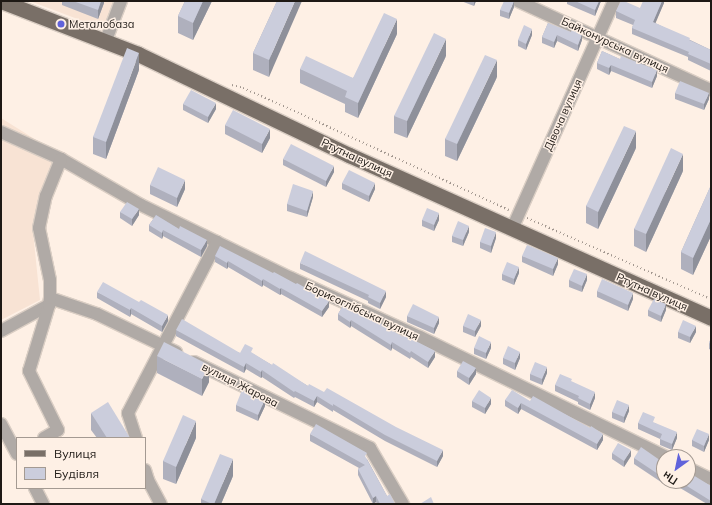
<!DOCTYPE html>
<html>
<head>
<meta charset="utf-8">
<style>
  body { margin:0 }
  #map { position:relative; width:712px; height:505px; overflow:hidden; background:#fef0e5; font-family:Mulish,sans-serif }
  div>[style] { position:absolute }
  .built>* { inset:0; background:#f8e3d4 }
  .path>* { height:1.5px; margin-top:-0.75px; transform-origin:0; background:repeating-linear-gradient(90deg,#a1968e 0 1px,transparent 0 4px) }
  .roads { filter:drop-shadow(1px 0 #dacec4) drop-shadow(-1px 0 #dacec4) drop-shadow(0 1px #dacec4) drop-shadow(0 -1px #dacec4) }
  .minor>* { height:12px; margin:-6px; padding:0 6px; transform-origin:6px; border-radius:6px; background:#b0aaa6 }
  .major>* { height:15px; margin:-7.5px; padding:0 7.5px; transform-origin:7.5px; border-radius:7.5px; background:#796f67 }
  .wall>* { inset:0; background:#afb0bd }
  .shaded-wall>* { inset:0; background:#8e909a }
  .building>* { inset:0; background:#cbcddc }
  .dots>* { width:11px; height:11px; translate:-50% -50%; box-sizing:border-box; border:2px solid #fef0e5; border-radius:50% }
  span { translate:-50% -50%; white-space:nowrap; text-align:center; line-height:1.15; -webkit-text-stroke:3px #fef0e5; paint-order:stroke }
  .poi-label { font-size:11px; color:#1e1915 }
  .left { translate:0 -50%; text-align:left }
  .street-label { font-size:11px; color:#1e1915 }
  .frame { position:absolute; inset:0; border:2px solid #1e1915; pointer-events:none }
  .legend { position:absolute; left:16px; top:437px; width:130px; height:52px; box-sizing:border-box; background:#fef0e5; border:1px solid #a49a92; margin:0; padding:5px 7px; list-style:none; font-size:12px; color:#1e1915 }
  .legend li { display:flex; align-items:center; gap:8px; height:20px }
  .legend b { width:20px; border:1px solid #a49a92 }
  .north { position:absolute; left:656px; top:449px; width:40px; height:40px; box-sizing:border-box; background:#fef0e5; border:1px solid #a49a92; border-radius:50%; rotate:213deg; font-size:11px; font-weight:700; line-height:16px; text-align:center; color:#1e1915 }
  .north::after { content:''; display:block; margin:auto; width:14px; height:18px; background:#6163db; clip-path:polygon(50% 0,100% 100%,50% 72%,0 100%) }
</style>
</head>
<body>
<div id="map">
  <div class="built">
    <i style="clip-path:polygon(30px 1px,114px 1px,104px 29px)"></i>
    <i style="clip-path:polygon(1px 118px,57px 153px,34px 221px,33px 232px,40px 300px,1px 320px)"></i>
  </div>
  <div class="path">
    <i style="left:232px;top:85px;width:11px;rotate:15deg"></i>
    <i style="left:243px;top:88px;width:64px;rotate:24.1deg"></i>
    <i style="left:301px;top:114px;width:229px;rotate:24.8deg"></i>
    <i style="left:527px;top:218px;width:201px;rotate:23.8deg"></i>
  </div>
  <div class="roads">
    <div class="minor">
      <i style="left:518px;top:1px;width:213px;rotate:24.8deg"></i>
      <i style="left:106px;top:40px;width:42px;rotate:-69deg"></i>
      <i style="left:1px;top:132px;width:66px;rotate:24.2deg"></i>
      <i style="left:61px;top:159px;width:92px;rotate:29.9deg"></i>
      <i style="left:141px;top:205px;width:167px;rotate:26deg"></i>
      <i style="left:291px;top:278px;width:142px;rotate:24.6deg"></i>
      <i style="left:420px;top:337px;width:274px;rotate:26deg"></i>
      <i style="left:512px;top:229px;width:250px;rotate:-65.9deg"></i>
      <i style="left:50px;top:298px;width:50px;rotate:18.8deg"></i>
      <i style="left:97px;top:314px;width:88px;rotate:25.7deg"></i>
      <i style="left:1px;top:331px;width:55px;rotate:-28.4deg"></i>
      <i style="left:194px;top:362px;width:196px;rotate:26deg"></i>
      <i style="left:370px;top:448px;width:65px;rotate:59.5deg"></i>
      <i style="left:1px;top:424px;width:34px;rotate:62deg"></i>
      <i style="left:44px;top:438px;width:16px;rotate:-30deg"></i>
      <i style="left:58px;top:430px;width:66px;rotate:-116.2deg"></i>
      <i style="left:29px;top:371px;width:69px;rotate:-73.1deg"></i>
      <i style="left:49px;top:305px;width:7px;rotate:-82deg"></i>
      <i style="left:50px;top:298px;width:18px;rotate:-90deg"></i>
      <i style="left:50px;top:280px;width:53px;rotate:-101.9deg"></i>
      <i style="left:39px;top:228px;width:33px;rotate:-78deg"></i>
      <i style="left:46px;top:196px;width:40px;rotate:-68deg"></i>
      <i style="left:136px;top:438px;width:26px;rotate:-108deg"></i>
      <i style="left:128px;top:413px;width:193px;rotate:-62.5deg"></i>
      <i style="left:688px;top:468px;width:25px;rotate:26deg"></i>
      <i style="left:145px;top:470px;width:10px;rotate:73deg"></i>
      <i style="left:148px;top:480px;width:27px;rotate:62deg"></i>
      <i style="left:35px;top:488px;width:18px;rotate:63deg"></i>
    </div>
    <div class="major">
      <i style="left:1px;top:1px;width:147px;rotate:21.1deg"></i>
      <i style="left:138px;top:54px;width:234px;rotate:25.6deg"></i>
      <i style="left:349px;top:155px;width:397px;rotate:24.2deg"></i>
    </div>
  </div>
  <div class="wall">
    <i style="clip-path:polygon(62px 1px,104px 1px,104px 3px,98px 19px,62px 5px)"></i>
    <i style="clip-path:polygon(185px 1px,212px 1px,193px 40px,178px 33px,178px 16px)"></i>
    <i style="clip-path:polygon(277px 1px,269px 77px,253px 70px,253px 53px)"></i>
    <i style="clip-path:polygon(461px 1px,476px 1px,474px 6px)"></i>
    <i style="clip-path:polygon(567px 1px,601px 1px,595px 16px,567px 4px)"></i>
    <i style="clip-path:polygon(664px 1px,664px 3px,655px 23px,711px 50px,711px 71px,688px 60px,688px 57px,632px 34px,632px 28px,633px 25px,616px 18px,616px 11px,640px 8px)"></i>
    <i style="clip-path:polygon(514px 7px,509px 19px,500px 16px,500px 10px)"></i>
    <i style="clip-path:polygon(548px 23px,582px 40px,578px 51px,557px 41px,554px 48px,542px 43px,542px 37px)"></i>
    <i style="clip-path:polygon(397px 34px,358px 118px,345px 112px,345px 104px,300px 83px,300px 69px,353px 78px)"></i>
    <i style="clip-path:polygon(532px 35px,526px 50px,518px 46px,518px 40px)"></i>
    <i style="clip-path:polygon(602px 51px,657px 76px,652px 88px,611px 71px,609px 75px,597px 69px,597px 63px)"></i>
    <i style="clip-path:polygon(446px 56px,407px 138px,394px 133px,394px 116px)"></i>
    <i style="clip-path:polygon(139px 70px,106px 159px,93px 154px,93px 137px)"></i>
    <i style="clip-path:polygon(497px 77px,457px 161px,445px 156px,445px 139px)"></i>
    <i style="clip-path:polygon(675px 93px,709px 99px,704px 110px,675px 99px)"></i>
    <i style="clip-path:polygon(183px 104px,216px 109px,208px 123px,183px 110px)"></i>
    <i style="clip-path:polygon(225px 125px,270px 138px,262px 153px,225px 134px)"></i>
    <i style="clip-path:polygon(636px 148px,598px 229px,586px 223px,586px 206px)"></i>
    <i style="clip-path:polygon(283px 159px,334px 172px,326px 187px,283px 165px)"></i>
    <i style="clip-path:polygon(683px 171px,646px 252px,634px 246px,634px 229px)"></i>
    <i style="clip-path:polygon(342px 183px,375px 189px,369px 202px,342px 189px)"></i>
    <i style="clip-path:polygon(150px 185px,185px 189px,177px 207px,150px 194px)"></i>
    <i style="clip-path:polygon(711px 185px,711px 236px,693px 275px,681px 269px,681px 252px)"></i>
    <i style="clip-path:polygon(313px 197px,307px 217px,287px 211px,287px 204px)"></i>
    <i style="clip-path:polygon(120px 212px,139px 215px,132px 226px,120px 218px)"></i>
    <i style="clip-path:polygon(156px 215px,207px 246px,201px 257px,163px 236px,162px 239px,149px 231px,149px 225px)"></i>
    <i style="clip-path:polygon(422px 220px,439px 220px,434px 231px,422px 226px)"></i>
    <i style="clip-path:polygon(469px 232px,463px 246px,452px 242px,452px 236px)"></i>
    <i style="clip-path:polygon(496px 238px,491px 253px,480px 248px,480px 242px)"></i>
    <i style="clip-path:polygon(220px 246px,329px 307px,322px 317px,281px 294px,280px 295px,263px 285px,262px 287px,228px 267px,227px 269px,215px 262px,215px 256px)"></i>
    <i style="clip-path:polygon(522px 256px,558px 264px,553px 276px,522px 262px)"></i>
    <i style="clip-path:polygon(300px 263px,386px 297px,380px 309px,368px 303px,368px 301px,300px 269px)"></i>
    <i style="clip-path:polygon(519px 273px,514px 285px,502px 280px,502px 274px)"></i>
    <i style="clip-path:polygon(569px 280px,587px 280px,582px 292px,569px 287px)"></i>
    <i style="clip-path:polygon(597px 291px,633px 299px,628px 311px,597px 297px)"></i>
    <i style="clip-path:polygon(97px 292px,168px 321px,162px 332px,131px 314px,130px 317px,97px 298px)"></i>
    <i style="clip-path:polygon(344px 304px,435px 357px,428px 368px,411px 357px,410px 359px,392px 348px,391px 351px,351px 326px,350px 328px,338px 320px,338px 314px)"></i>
    <i style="clip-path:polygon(648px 310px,666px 310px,661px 322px,648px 316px)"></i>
    <i style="clip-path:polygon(407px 316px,439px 323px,434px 334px,407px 322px)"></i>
    <i style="clip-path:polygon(463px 326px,481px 326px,475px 337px,463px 332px)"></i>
    <i style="clip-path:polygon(176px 330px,240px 353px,253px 354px,308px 386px,443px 456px,437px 467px,385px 441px,333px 410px,333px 412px,317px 402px,314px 407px,295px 397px,294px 398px,262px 377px,261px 378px,246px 369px,244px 373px,176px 336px)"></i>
    <i style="clip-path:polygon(678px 332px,696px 332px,690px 343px,678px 338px)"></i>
    <i style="clip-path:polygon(711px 338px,711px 350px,709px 349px,709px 343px)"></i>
    <i style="clip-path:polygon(474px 348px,491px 348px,486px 359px,474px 354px)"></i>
    <i style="clip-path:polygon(157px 356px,209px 382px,202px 396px,157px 373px)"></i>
    <i style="clip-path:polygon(503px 358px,520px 358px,515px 370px,503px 364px)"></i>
    <i style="clip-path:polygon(457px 371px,476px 374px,469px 385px,457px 377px)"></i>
    <i style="clip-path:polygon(547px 373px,542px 385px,530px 380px,530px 374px)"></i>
    <i style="clip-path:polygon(572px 382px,595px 398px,590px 410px,578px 404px,578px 402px,555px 391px,555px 385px)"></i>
    <i style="clip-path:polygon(505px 400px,530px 401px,603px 440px,597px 450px,521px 409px,518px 414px,505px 406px)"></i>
    <i style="clip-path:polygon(472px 401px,491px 404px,485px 414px,472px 407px)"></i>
    <i style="clip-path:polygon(236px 405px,265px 406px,258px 421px,236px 411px)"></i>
    <i style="clip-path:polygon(629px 411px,624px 423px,612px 418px,612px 412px)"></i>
    <i style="clip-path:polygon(91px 413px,130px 438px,97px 438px,91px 430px)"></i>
    <i style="clip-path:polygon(638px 423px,655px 423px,677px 438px,672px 450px,660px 445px,660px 439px,638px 429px)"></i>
    <i style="clip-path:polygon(310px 434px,367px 459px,387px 496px,395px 504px,377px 504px,376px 502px,373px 504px,358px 475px,358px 469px,359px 468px,310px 441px)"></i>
    <i style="clip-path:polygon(196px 438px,176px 484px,163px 479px,163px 461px)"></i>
    <i style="clip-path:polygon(692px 440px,709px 440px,704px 452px,692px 446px)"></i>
    <i style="clip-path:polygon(612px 453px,631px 456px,624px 467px,612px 459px)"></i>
    <i style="clip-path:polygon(634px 458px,664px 463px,664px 481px,688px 481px,711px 486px,711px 504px,707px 504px,670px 482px,667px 486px,634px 464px)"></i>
    <i style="clip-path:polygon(233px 476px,221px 504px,201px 504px,201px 499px)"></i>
  </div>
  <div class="shaded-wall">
    <i style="clip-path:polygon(101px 1px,104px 1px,104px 3px,98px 19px,98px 10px)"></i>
    <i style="clip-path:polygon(203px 1px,212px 1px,193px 40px,193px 23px)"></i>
    <i style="clip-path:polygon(295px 1px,302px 1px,269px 77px,269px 60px)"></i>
    <i style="clip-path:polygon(474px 1px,476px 1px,474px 6px)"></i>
    <i style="clip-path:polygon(514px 1px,514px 7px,509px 19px,509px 13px)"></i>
    <i style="clip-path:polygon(599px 1px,601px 1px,595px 16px,595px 10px)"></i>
    <i style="clip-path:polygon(662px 1px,664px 1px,664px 3px,653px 29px,653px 22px)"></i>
    <i style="clip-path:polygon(397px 19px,397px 34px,358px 118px,358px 103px)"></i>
    <i style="clip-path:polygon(532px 29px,532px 35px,526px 50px,526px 44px)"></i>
    <i style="clip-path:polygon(582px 34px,582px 40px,578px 51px,578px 45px)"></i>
    <i style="clip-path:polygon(557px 35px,557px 41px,554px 48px,554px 42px)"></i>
    <i style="clip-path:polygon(446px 39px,446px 56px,407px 138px,407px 121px)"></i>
    <i style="clip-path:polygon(139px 53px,139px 70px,106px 159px,106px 142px)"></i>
    <i style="clip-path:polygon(497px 60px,497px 77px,457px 161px,457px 144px)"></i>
    <i style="clip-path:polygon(611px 65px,611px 71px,609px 75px,609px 68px)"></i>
    <i style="clip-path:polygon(657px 70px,657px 76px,652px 88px,652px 82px)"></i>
    <i style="clip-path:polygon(709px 93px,709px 99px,704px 110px,704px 104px)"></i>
    <i style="clip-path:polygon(216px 103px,216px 109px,208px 123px,208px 117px)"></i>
    <i style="clip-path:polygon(270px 129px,270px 138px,262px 153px,262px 144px)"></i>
    <i style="clip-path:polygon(636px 131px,636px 148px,598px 229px,598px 212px)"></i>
    <i style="clip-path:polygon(683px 154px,683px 171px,646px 252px,646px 234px)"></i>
    <i style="clip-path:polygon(334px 166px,334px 172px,326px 187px,326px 181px)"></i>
    <i style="clip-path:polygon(185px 180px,185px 189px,177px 207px,177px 198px)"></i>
    <i style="clip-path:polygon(375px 183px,375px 189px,369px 202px,369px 196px)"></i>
    <i style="clip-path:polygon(313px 191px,313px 197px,307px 217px,307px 211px)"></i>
    <i style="clip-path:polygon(139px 209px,139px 215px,132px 226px,132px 219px)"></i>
    <i style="clip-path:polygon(439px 213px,439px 220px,434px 231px,434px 225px)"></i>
    <i style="clip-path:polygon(711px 219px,711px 236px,693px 275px,693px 258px)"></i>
    <i style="clip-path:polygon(469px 226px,469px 232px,463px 246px,463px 240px)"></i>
    <i style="clip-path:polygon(163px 230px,163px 236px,162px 239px,162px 233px)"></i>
    <i style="clip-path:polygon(496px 232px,496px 238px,491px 253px,491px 246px)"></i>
    <i style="clip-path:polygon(207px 240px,207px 246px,201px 257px,201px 250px)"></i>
    <i style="clip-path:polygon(558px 258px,558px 264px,553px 276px,553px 269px)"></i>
    <i style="clip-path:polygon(228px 261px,228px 267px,227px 269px,227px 263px)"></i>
    <i style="clip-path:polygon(519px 267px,519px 273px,514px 285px,514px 279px)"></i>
    <i style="clip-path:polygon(587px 274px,587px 280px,582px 292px,582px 286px)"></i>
    <i style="clip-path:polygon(263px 279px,263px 285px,262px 287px,262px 281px)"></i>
    <i style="clip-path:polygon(281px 288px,281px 294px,280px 295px,280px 289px)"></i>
    <i style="clip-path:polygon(386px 291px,386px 297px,380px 309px,380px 303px)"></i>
    <i style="clip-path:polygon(633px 293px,633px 299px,628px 311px,628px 305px)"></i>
    <i style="clip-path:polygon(329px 301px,329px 307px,322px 317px,322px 311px)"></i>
    <i style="clip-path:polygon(666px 304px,666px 310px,661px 322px,661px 316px)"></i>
    <i style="clip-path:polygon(131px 308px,131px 314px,130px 317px,130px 310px)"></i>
    <i style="clip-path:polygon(168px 315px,168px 321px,162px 332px,162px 326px)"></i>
    <i style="clip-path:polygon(439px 317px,439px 323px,434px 334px,434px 328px)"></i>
    <i style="clip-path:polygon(351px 320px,351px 326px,350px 328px,350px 322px)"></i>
    <i style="clip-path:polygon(481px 320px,481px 326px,475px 337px,475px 331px)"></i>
    <i style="clip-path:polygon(696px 326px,696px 332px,690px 343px,690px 337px)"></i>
    <i style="clip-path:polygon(392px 342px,392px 348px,391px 351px,391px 345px)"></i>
    <i style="clip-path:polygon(491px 342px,491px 348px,486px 359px,486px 353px)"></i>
    <i style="clip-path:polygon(435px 351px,435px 357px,428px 368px,428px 362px)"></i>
    <i style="clip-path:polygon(520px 352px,520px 358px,515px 370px,515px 363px)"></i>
    <i style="clip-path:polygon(246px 363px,246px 369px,244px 373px,244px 367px)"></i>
    <i style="clip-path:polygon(209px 365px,209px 382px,202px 396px,202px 379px)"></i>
    <i style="clip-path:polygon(547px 367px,547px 373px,542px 385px,542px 379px)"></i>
    <i style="clip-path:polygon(476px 368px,476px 374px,469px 385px,469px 378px)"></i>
    <i style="clip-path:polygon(262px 370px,262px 377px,261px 378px,261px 372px)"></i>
    <i style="clip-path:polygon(595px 392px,595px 398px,590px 410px,590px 404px)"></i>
    <i style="clip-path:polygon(317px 396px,317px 402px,314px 407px,314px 401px)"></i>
    <i style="clip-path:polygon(491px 398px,491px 404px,485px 414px,485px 408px)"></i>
    <i style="clip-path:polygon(265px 399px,265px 406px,258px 421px,258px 415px)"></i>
    <i style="clip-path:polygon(521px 403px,521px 409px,518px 414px,518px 408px)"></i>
    <i style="clip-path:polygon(629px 405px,629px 411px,624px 423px,624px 417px)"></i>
    <i style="clip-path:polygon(196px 421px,196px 438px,176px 484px,176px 467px)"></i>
    <i style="clip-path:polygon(677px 432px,677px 438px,672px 450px,672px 444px)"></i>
    <i style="clip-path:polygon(603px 434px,603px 440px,597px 450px,597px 444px)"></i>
    <i style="clip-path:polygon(709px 434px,709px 440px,704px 452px,704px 446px)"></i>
    <i style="clip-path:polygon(443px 450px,443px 456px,437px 467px,437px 461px)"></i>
    <i style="clip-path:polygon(631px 450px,631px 456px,624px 467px,624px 461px)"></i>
    <i style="clip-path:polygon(233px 459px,233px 476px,221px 504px,214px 504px)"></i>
    <i style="clip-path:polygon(667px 481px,670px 481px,667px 486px)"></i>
    <i style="clip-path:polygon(376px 496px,376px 502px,373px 504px,373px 498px)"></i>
  </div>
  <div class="building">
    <i style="clip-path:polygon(73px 1px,101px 1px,98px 10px)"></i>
    <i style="clip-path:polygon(185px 1px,203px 1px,193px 23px,178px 16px)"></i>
    <i style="clip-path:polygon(277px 1px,295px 1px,269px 60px,253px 53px)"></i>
    <i style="clip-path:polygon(504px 1px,514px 1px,509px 13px,500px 10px)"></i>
    <i style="clip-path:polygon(575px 1px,599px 1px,595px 10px)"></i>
    <i style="clip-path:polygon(621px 1px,624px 1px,640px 8px,643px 1px,662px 1px,653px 22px,690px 38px,689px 40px,711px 50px,711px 64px,688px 54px,689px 52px,632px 28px,635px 20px,616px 11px)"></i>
    <i style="clip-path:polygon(384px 13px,397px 19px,358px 103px,345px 97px,347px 91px,300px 69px,306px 56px,353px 78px)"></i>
    <i style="clip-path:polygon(548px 23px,571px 32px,572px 29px,582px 34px,578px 45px,557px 35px,554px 42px,542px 37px)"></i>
    <i style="clip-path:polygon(524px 25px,532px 29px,526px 44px,518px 40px)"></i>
    <i style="clip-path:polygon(434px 33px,446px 39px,407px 121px,394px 116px)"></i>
    <i style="clip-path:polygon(127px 48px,139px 53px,106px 142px,93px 137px)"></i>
    <i style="clip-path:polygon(602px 51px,620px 59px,621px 56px,657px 70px,652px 82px,611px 65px,609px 68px,597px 63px)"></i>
    <i style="clip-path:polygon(485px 55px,497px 60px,457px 144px,445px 139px)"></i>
    <i style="clip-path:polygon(680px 81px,709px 93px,704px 104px,675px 93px)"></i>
    <i style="clip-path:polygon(191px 90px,216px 103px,208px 117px,183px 104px)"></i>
    <i style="clip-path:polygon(233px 110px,270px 129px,262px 144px,225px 125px)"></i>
    <i style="clip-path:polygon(624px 126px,636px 131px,598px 212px,586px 206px)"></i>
    <i style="clip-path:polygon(291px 144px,334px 166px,326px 181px,283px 159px)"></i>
    <i style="clip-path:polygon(671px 148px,683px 154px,646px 234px,634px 229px)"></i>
    <i style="clip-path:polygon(158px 167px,185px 180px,177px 198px,150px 185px)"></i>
    <i style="clip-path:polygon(349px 170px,375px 183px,369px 196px,342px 183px)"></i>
    <i style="clip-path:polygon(293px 184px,313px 191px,307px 211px,287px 204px)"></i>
    <i style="clip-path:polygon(711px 185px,711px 219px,693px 258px,681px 252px)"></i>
    <i style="clip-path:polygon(127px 202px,139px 209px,132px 219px,120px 212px)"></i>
    <i style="clip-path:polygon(427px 208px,439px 213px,434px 225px,422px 220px)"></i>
    <i style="clip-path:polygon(156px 215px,179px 229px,180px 226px,207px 240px,201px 250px,163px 230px,162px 233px,149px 225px)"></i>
    <i style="clip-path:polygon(458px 221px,469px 226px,463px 240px,452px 236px)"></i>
    <i style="clip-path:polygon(485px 228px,496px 232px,491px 246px,480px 242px)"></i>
    <i style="clip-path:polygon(527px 245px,558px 258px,553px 269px,522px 256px)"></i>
    <i style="clip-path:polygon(220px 246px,273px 273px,274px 272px,296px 284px,297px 283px,329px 301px,322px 311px,281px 288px,280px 289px,263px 279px,262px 281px,228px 261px,227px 263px,215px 256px)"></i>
    <i style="clip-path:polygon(305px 251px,386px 291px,380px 303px,368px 297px,369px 295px,300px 263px)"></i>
    <i style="clip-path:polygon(507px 262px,519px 267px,514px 279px,502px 274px)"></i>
    <i style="clip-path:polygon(574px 269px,587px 274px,582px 286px,569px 280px)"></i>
    <i style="clip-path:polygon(602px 279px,633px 293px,628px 305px,597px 291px)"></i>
    <i style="clip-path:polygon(103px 282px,139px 302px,141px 300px,168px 315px,162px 326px,131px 308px,130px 310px,97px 292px)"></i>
    <i style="clip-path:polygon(654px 299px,666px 304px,661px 316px,648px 310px)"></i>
    <i style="clip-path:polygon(344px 304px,364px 315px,365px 314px,367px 315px,403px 337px,404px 335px,435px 351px,428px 362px,411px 351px,410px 353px,392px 342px,391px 345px,351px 320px,350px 322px,338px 314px)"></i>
    <i style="clip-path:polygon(413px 304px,439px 317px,434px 328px,407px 316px)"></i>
    <i style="clip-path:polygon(468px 314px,481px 320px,475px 331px,463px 326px)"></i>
    <i style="clip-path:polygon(182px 319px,240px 353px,245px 344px,253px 348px,251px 352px,272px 365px,273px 363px,308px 386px,309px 384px,324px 392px,327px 388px,396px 427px,443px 450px,437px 461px,385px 435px,333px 404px,333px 406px,317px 396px,314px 401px,295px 391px,294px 392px,262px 370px,261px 372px,246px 363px,244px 367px,176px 330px)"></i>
    <i style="clip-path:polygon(683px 320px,696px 326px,690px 337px,678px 332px)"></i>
    <i style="clip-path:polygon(479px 336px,491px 342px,486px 353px,474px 348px)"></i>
    <i style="clip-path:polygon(711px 338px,711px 344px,709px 343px)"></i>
    <i style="clip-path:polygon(164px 342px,209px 365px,202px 379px,157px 356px)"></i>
    <i style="clip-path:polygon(508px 346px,520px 352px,515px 363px,503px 358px)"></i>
    <i style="clip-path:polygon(463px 361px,476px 368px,469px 378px,457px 371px)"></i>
    <i style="clip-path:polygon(535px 362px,547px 367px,542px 379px,530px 374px)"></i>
    <i style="clip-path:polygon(560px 374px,572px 379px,571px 381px,595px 392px,590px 404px,578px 398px,579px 396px,555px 385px)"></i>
    <i style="clip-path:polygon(242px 390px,265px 399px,258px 415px,236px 405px)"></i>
    <i style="clip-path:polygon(479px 390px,491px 398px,485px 408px,472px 401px)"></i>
    <i style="clip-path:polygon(512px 390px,530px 401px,533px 396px,590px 428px,591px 426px,603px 434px,597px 444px,521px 403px,518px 408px,505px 400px)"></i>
    <i style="clip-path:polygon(617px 400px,629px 405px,624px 417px,612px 412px)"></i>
    <i style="clip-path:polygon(108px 402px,130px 438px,107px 438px,91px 413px)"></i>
    <i style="clip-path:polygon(643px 412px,655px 417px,653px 422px,677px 432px,672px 444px,660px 439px,662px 434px,638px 423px)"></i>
    <i style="clip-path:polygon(183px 415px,196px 421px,176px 467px,163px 461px)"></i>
    <i style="clip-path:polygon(316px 424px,367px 453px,365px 456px,387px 496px,390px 494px,395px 504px,380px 504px,376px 496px,373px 498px,358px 469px,365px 465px,310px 434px)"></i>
    <i style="clip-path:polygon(697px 429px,709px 434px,704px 446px,692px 440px)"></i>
    <i style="clip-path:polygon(618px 443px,631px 450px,624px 461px,612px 453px)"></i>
    <i style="clip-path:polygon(641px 447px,664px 463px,664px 478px,634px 458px)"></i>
    <i style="clip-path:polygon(220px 454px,233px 459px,214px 504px,212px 504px,201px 499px)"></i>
    <i style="clip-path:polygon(688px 472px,711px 486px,711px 501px,679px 481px,688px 481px)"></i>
    <i style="clip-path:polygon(431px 497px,434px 504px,420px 504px)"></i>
  </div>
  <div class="dots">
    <i style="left:61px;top:24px;background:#6163db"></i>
  </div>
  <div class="poi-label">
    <span class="left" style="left:69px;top:24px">Металобаза</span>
  </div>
  <div class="street-label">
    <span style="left:615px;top:45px;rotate:25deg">Байконурська вулиця</span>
    <span style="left:563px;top:115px;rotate:-66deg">Дівоча вулиця</span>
    <span style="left:357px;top:158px;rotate:25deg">Ртутна вулиця</span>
    <span style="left:652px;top:292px;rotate:24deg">Ртутна вулиця</span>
    <span style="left:362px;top:311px;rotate:25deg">Борисоглібська вулиця</span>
    <span style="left:240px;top:385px;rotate:27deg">вулиця Жарова</span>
  </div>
  <div class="frame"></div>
  <ul class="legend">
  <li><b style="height:5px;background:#796f67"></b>Вулиця</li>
  <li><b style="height:11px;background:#cbcddc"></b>Будівля</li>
  </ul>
  <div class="north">Пн</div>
</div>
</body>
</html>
